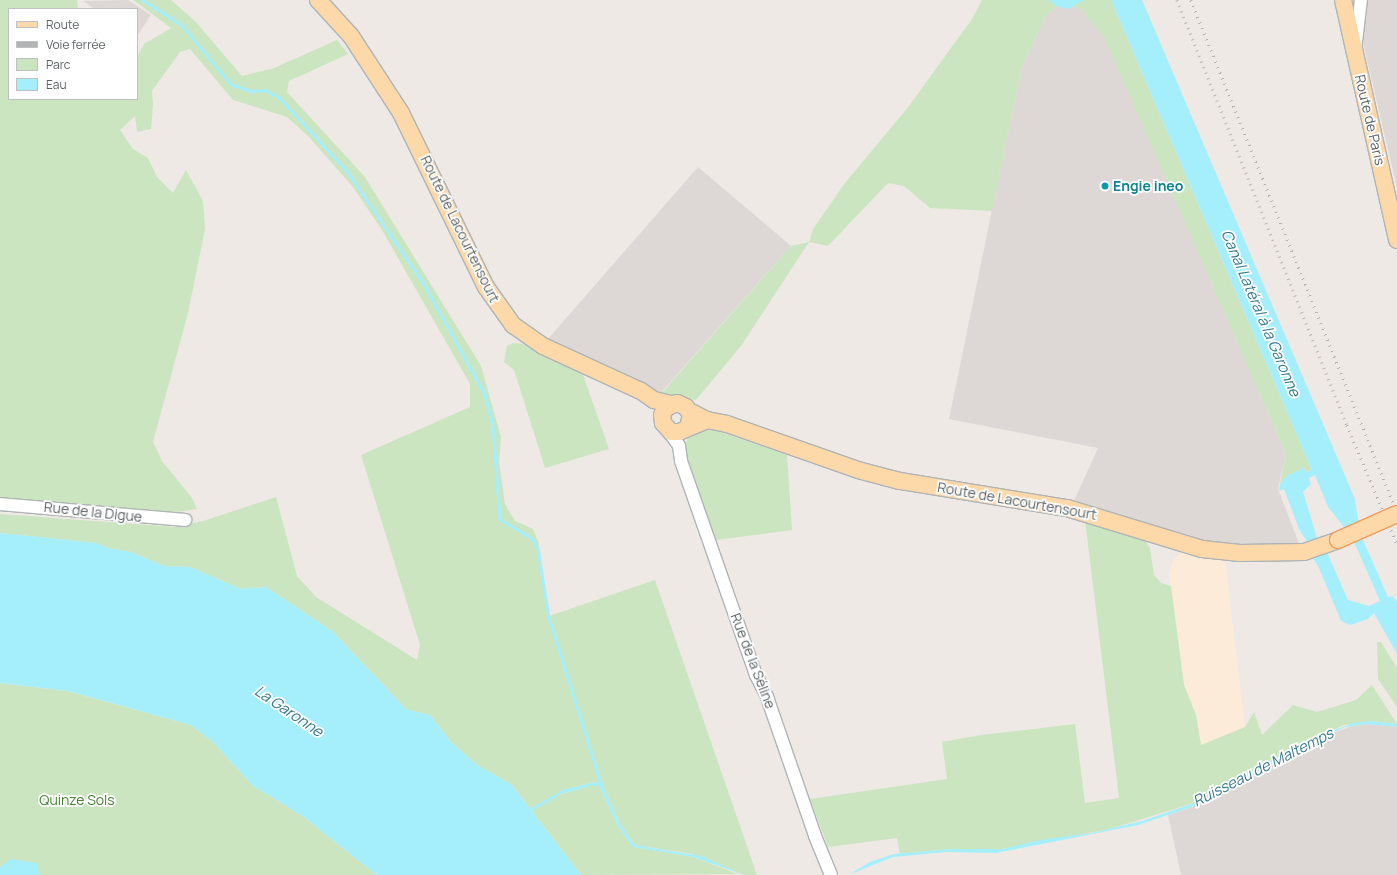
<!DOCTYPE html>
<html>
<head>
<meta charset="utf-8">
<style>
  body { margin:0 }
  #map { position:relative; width:1397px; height:875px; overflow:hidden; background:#eee9e4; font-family:Manrope,sans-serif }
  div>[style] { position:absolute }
  .commercial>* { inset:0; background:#fdebda }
  .industrial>* { inset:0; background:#ddd8d6 }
  .green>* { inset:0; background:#cbe5c1 }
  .water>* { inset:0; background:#a5effd }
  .stream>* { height:2.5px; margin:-1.25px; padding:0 1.25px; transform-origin:1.25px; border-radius:1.25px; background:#a5effd }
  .roads { filter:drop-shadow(1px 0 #afb4b6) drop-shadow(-1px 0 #afb4b6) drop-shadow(0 1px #afb4b6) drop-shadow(0 -1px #afb4b6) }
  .minor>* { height:12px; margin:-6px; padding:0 6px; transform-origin:6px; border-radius:6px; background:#fff }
  .major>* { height:16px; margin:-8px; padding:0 8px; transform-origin:8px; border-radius:8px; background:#fdd8a9 }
  .rail>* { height:2.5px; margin-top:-1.25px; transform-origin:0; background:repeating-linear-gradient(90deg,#b2b3b4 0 1px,transparent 0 6px) }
  .bridges { filter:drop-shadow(1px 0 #ef9c5c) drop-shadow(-1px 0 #ef9c5c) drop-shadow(0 1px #ef9c5c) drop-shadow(0 -1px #ef9c5c) }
  .major-bridge>* { height:16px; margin:-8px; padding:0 8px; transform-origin:8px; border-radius:8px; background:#fdd8a9 }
  .dots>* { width:11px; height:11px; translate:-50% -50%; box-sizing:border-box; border:2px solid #fff; border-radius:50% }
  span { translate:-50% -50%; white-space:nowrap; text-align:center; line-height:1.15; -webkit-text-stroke:3.5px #fff; paint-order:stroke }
  .street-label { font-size:14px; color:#5c6264 }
  .culture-label { font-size:14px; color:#0d838f; font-weight:700 }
  .left { translate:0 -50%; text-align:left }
  .park-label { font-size:14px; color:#478136 }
  .water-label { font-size:15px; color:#37798c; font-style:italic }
  .legend { position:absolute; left:8px; top:8px; width:130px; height:92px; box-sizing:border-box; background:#fff; border:1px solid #bec0c1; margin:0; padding:5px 7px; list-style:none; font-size:12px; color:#5c6264 }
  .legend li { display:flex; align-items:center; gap:8px; height:20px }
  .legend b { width:20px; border:1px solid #bec0c1 }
</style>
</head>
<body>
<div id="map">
  <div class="commercial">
    <i style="clip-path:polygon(1183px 552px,1225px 560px,1245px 727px,1200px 746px,1196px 715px,1184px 685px,1169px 574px,1173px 560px)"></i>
  </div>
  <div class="industrial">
    <i style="clip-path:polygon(128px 0,151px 15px,137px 36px,137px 9px,95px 9px,83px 1px)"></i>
    <i style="clip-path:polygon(1353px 0,1397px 0,1397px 188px)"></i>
    <i style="clip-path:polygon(1060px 3px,1081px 9px,1104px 36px,1286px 454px,1278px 489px,1300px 546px,1278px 547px,1201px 543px,1115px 514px,1073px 503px,1098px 448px,949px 419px,1021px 69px,1045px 17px)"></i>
    <i style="clip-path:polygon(698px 167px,791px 246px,659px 395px,547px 340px)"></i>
    <i style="clip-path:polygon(1368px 724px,1397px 727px,1397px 875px,1181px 875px,1168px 815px,1200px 804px,1288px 754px,1331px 734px,1352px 726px)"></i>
  </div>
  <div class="green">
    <i style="clip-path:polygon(0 0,77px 0,78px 9px,9px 9px,9px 99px,137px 99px,137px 57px,144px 44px,171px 28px,133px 0,171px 0,195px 21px,242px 76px,274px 68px,337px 40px,348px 54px,289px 81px,287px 92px,365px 177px,481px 366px,501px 437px,499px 462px,505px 504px,515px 521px,533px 529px,538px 541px,549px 616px,655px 580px,757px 875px,744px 875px,692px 854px,635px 845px,620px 824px,602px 784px,595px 782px,562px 790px,555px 796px,589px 786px,599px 786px,619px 828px,633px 847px,693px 857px,738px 874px,581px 875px,511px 784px,477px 765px,450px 741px,430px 715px,406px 709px,332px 631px,266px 587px,241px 589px,190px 567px,164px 566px,131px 552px,108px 548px,96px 543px,0 533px,0 514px,176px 527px,203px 521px,276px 497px,297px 576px,316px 597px,417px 660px,420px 645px,361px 455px,470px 407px,470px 384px,382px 230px,353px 187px,309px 137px,287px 117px,233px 100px,190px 49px,180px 52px,152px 91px,153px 105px,151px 129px,137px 132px,135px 116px,120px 130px,133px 149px,148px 158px,157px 177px,173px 193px,186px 170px,203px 201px,205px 229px,188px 313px,153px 442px,162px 461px,192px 498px,197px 509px,176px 512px,0 498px)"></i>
    <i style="clip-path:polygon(982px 0,1111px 0,1312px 470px,1306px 472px,1304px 468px,1288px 475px,1280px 484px,1286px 454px,1104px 37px,1081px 9px,1060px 3px,1045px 17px,1021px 69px,992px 211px,930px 208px,904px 186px,888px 183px,828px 246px,809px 242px,741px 346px,696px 400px,660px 395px,791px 246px,809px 242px,813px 229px,845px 183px,909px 106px,972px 19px)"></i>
    <i style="clip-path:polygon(513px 343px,524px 344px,582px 372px,609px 449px,545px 468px,514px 370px,504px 362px,507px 346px)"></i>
    <i style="clip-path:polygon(712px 429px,787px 455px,792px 530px,716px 540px,687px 458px,685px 445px,689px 436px,698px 430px)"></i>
    <i style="clip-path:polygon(1085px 520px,1141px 535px,1150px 548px,1154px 575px,1161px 583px,1171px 586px,1184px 685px,1196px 715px,1201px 745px,1245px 727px,1254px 712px,1262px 735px,1293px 705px,1317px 712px,1356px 700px,1372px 685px,1397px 724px,1372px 721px,1344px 725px,1283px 754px,1200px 801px,1110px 829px,990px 851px,953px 849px,900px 854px,897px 838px,828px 847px,810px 799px,947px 779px,942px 742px,981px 735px,1075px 724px,1085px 803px,1119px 798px)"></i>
    <i style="clip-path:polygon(1377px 642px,1381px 642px,1397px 668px,1397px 707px,1378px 679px)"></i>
    <i style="clip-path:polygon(0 683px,67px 691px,191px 725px,213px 742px,253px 786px,301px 815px,377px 875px,0 875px)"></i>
  </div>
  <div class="water">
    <i style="clip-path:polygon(1049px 0,1084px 0,1069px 9px,1056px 6px)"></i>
    <i style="clip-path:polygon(evenodd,1111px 0,1142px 0,1355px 499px,1360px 533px,1388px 597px,1393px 596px,1397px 602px,1397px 654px,1374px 613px,1368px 619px,1350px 625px,1341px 621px,1319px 568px,1313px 558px,1315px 554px,1299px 529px,1284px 489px,1279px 491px,1280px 484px,1288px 475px,1304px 468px,1306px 472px,1312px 470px,1111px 0,1315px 475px,1328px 507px,1352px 537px,1380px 601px,1369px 606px,1348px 600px,1326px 550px,1321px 551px,1303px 492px,1311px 484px,1309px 478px,1315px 475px)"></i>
    <i style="clip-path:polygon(0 533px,96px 543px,108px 548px,131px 552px,164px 566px,190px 567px,241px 589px,266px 587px,332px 631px,406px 709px,430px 715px,450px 741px,477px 765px,511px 784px,581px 875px,377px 875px,301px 815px,253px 786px,213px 742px,191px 725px,68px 691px,0 683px)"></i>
    <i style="clip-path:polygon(1372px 721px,1397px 724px,1397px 727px,1368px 724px,1345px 727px,1288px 754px,1200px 804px,1138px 825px,996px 853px,947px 852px,893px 857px,848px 875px,870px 862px,894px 854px,953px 849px,1002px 849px,1040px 840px,1092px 833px,1142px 821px,1200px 801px,1283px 754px,1329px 732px,1353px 723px)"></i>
    <i style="clip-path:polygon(595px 782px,602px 784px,620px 824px,635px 845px,701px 856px,744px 875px,693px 857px,633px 847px,619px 828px,599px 786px,589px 786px,554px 796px,562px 790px)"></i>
    <i style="clip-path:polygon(10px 859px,37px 863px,39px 875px,0 875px,0 867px)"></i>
  </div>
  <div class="stream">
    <i style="left:143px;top:0;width:46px;rotate:32.7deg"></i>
    <i style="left:182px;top:25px;width:77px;rotate:50.3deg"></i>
    <i style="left:231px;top:84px;width:21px;rotate:19deg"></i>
    <i style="left:251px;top:91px;width:14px;rotate:-4deg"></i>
    <i style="left:265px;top:90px;width:17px;rotate:28deg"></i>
    <i style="left:280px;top:98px;width:100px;rotate:47.4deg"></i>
    <i style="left:348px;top:172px;width:135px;rotate:55.8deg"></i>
    <i style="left:424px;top:284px;width:126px;rotate:61deg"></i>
    <i style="left:485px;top:394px;width:32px;rotate:76deg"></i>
    <i style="left:493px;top:425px;width:94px;rotate:85.7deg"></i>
    <i style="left:500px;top:519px;width:37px;rotate:31deg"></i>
    <i style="left:532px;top:538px;width:12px;rotate:59deg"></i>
    <i style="left:538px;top:548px;width:70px;rotate:80.9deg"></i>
    <i style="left:549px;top:617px;width:177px;rotate:72.6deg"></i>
    <i style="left:529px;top:810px;width:31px;rotate:-29deg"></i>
  </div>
  <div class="roads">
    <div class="minor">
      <i style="left:1355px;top:50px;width:50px;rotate:-83.2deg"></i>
      <i style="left:668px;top:430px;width:19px;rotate:55deg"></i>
      <i style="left:679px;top:446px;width:15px;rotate:82deg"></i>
      <i style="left:681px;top:461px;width:227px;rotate:70.7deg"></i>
      <i style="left:756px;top:675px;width:25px;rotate:63deg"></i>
      <i style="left:767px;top:697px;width:147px;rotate:70.9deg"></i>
      <i style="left:815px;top:836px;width:42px;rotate:67.7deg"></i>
      <i style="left:0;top:504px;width:186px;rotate:4.9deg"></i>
    </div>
    <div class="major">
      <i style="left:318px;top:0;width:49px;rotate:47.5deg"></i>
      <i style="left:351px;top:36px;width:92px;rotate:57deg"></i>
      <i style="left:401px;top:113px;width:194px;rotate:64deg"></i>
      <i style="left:486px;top:287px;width:47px;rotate:54.6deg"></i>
      <i style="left:513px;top:325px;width:37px;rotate:35deg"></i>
      <i style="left:543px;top:346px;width:108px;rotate:24.7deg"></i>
      <i style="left:641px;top:391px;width:16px;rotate:35deg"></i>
      <i style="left:654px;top:400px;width:18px;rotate:13deg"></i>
      <i style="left:1343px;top:0;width:246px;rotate:77.3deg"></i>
      <i style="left:689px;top:411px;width:20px;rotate:27deg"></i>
      <i style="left:707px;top:420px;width:20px;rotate:11deg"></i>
      <i style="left:727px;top:424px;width:139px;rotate:19.3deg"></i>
      <i style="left:858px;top:470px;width:43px;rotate:14.7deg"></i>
      <i style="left:900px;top:481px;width:169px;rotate:9.2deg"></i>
      <i style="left:1067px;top:508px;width:141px;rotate:16.9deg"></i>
      <i style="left:1202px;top:549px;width:38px;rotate:6deg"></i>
      <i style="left:1240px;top:553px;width:64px;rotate:-0.9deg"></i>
      <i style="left:1304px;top:552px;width:36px;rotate:-19deg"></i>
      <i style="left:688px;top:427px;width:12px;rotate:-76deg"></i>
      <i style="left:691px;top:415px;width:9px;rotate:-122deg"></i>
      <i style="left:686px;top:407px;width:10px;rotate:-156deg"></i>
      <i style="left:677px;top:403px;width:12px;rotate:156deg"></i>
      <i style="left:666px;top:408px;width:8px;rotate:120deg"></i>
      <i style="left:662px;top:415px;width:8px;rotate:83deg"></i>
      <i style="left:663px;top:423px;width:12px;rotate:48deg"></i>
      <i style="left:671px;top:432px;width:8px"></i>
      <i style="left:679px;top:432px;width:30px;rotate:-23deg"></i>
    </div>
  </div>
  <div class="rail">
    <i style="left:1177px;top:0;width:458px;rotate:68.2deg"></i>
    <i style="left:1347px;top:425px;width:129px;rotate:67.2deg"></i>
    <i style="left:1191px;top:0;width:552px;rotate:68.08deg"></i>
  </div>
  <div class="bridges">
    <div class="major-bridge">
      <i style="left:1338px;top:540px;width:64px;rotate:-23.8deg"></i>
    </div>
  </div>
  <div class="dots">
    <i style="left:1105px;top:186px;background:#0f9aa8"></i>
  </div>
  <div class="street-label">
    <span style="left:1370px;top:120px;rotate:77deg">Route de Paris</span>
    <span style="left:460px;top:229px;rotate:64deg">Route de Lacourtensourt</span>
    <span style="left:1017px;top:501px;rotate:10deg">Route de Lacourtensourt</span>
    <span style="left:93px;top:512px;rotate:6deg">Rue de la Digue</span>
    <span style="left:753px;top:661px;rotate:69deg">Rue de la Séline</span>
  </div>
  <div class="culture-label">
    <span class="left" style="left:1113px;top:186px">Engie ineo</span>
  </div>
  <div class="park-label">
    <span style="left:77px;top:800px">Quinze Sols</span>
  </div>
  <div class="water-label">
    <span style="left:1261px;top:313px;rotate:67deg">Canal Latéral à la Garonne</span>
    <span style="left:289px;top:711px;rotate:34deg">La Garonne</span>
    <span style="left:1263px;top:767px;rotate:-27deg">Ruisseau de Maltemps</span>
  </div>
  <ul class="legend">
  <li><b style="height:5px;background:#fdd8a9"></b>Route</li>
  <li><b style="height:5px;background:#b2b3b4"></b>Voie ferrée</li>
  <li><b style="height:11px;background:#cbe5c1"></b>Parc</li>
  <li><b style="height:11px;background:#a5effd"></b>Eau</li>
  </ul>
</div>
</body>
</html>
